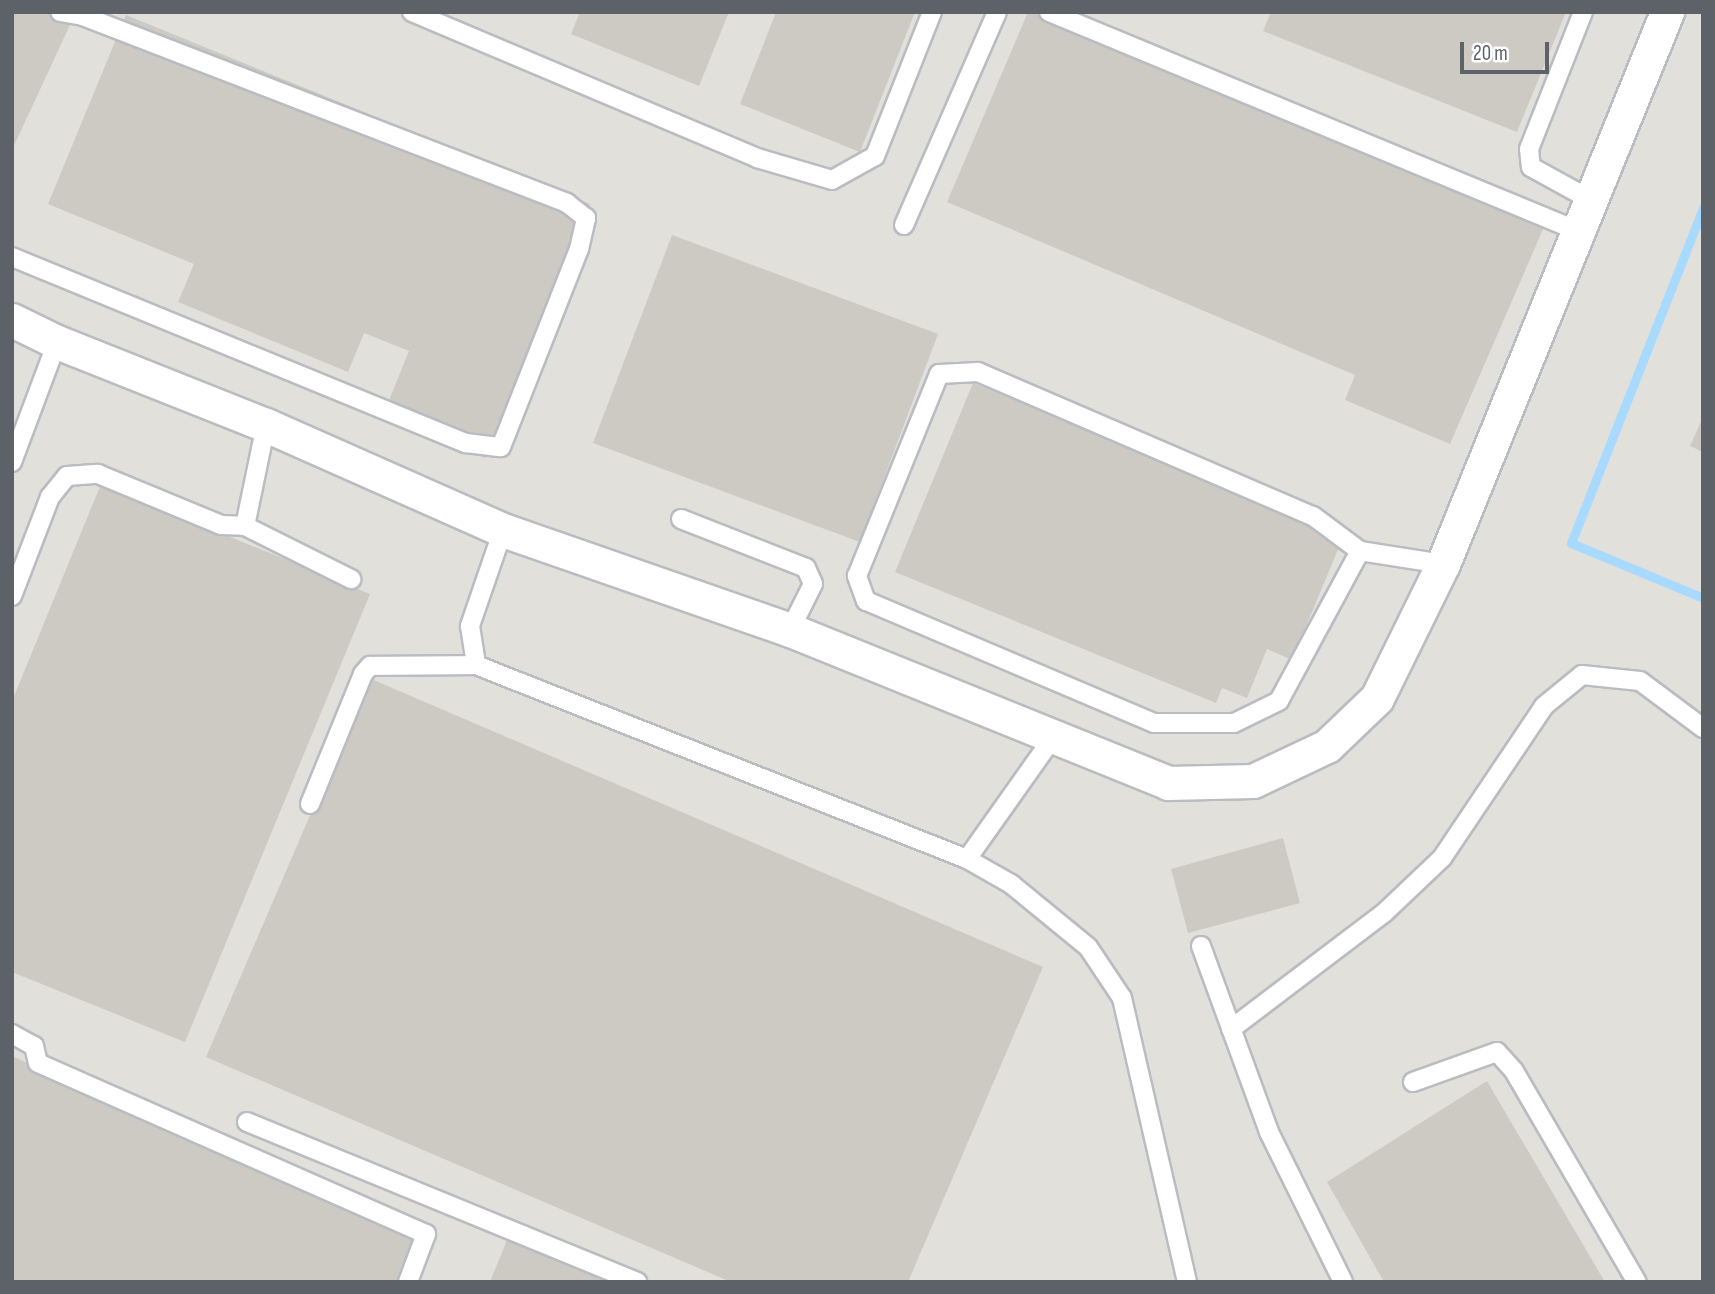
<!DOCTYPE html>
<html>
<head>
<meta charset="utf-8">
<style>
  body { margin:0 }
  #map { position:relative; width:1715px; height:1294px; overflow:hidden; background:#f1efe6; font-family:"Sofia Sans Condensed",sans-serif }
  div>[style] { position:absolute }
  .industrial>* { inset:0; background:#e2e0da }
  .stream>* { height:9px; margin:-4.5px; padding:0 4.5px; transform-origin:4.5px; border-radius:4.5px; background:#a8d9ff }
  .building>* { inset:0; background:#cccac3 }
  .roads { filter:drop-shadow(2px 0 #b9bcc1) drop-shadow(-2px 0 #b9bcc1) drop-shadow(0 2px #b9bcc1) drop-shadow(0 -2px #b9bcc1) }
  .service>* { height:18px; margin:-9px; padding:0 9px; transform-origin:9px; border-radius:9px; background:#fff }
  .minor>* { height:33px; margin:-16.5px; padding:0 16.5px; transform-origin:16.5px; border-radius:16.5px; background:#fff }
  span { translate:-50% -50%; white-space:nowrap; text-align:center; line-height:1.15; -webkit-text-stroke:6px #fff; paint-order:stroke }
  .frame { position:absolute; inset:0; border:14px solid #5d6268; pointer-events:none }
  .scale { position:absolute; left:1460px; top:42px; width:89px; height:32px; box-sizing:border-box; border:4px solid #5d6268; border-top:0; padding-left:9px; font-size:21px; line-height:24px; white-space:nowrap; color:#5d6268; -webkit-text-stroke:5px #fff; paint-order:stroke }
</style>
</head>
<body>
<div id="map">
  <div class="industrial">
    <i style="clip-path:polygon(12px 12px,1703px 12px,1703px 1282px,12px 1282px)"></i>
  </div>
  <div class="stream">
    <i style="left:1703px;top:208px;width:360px;rotate:111.5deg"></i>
    <i style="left:1571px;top:543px;width:143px;rotate:22.6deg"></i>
  </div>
  <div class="building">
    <i style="clip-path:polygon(12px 12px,76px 12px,12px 150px)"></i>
    <i style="clip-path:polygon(580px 12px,729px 12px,699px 86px,571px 34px)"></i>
    <i style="clip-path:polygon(776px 12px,915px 12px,860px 152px,740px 104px)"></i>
    <i style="clip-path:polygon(1028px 12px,1058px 12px,1547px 220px,1450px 444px,1345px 400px,1355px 375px,947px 202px)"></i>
    <i style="clip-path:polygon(1271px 12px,1566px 12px,1517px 132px,1263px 31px)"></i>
    <i style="clip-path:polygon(126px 15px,590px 204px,486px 458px,383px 415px,409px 351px,364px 333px,348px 372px,178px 302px,194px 264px,48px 204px)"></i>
    <i style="clip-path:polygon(672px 235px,938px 334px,860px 542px,593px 443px)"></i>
    <i style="clip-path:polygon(973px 383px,1344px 535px,1292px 660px,1267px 649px,1247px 698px,1222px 688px,1216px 703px,895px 572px)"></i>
    <i style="clip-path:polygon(1703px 417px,1703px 452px,1690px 446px)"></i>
    <i style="clip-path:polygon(101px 484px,370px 594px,185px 1042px,12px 972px,12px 701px)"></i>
    <i style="clip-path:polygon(369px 678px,1043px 967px,908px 1282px,731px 1282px,206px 1057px)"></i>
    <i style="clip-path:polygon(1283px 838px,1300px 903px,1188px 933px,1171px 869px)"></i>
    <i style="clip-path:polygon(12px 1056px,422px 1241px,403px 1282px,12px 1282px)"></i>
    <i style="clip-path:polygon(1487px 1081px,1605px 1282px,1384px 1282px,1327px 1182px)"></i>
    <i style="clip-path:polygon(507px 1240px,609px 1282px,490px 1282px)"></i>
  </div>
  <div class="roads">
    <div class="service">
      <i style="left:412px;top:12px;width:375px;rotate:22.9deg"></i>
      <i style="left:757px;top:158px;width:78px;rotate:16.3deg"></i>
      <i style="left:832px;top:180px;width:49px;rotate:-29.2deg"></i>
      <i style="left:875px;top:156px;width:155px;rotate:-68.4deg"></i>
      <i style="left:1049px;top:12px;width:573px;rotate:22.49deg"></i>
      <i style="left:1583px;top:12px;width:147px;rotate:111.5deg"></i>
      <i style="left:1529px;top:149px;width:18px;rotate:84deg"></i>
      <i style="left:1531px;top:167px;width:68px;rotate:28.8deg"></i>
      <i style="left:904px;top:225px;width:232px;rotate:-66.4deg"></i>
      <i style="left:12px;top:257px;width:491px;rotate:22.3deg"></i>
      <i style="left:466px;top:443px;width:35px;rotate:7deg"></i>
      <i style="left:501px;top:447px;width:213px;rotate:-68.5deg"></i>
      <i style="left:579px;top:249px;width:32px;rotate:-77deg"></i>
      <i style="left:586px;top:218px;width:24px;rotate:-142deg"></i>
      <i style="left:567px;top:203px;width:519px;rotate:-158.88deg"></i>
      <i style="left:83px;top:16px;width:23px;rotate:-170deg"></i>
      <i style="left:12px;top:462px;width:128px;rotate:-69.4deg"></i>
      <i style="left:681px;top:519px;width:134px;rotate:21.4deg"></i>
      <i style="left:806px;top:568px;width:17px;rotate:66deg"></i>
      <i style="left:813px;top:584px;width:51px;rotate:116.6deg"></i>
      <i style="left:245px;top:526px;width:119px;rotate:26.6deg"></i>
      <i style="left:503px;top:530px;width:102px;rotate:109deg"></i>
      <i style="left:470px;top:626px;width:39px;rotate:81deg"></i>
      <i style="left:476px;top:665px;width:528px;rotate:21.56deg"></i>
      <i style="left:967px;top:859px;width:51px;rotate:29.6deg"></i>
      <i style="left:1011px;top:884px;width:99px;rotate:39.3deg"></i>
      <i style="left:1088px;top:947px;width:61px;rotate:56.3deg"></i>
      <i style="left:1122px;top:998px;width:291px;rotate:77.1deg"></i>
      <i style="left:1360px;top:551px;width:170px;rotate:118.4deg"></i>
      <i style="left:1279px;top:701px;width:50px;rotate:153.9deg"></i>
      <i style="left:1234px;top:723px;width:80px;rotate:180deg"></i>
      <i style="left:1154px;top:723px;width:313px;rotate:-157deg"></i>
      <i style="left:866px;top:601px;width:27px;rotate:-110deg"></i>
      <i style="left:857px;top:576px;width:218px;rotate:-67.9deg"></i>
      <i style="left:939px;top:374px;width:39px;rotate:-3deg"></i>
      <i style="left:978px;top:372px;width:365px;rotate:23.3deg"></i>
      <i style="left:1313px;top:516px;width:59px;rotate:36.7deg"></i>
      <i style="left:1360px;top:551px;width:84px;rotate:8.9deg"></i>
      <i style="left:12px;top:596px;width:106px;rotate:-69deg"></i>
      <i style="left:50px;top:497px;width:27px;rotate:-51deg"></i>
      <i style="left:67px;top:476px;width:31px;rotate:-4deg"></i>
      <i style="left:98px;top:474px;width:133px;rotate:22.5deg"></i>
      <i style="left:221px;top:525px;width:24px;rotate:2deg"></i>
      <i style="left:245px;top:526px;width:103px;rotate:-78.3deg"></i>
      <i style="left:310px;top:804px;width:140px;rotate:-67.8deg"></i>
      <i style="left:363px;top:674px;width:11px;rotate:-49deg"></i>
      <i style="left:370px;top:666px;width:106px;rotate:-0.5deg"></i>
      <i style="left:967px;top:859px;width:151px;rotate:-54.7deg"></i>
      <i style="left:1201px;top:946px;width:198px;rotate:69.9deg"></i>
      <i style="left:1269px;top:1132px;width:167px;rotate:63.7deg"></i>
      <i style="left:1231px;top:1029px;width:193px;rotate:-37.2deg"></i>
      <i style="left:1385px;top:912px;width:79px;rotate:-43.5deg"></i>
      <i style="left:1442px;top:858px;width:183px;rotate:-56.1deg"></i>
      <i style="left:1544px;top:706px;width:49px;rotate:-39.2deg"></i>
      <i style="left:1582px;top:675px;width:58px;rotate:5.9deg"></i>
      <i style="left:1640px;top:681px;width:79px;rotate:36.7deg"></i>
      <i style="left:12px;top:1034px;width:25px;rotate:29deg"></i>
      <i style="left:34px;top:1046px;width:17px;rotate:77deg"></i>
      <i style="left:38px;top:1063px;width:424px;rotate:23.8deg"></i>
      <i style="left:426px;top:1234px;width:51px;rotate:110.6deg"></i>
      <i style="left:1413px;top:1082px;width:89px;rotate:-19.7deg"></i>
      <i style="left:1497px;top:1052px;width:25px;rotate:48deg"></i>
      <i style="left:1514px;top:1071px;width:244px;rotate:59.8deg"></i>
      <i style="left:247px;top:1122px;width:422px;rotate:22.3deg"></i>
    </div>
    <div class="minor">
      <i style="left:12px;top:320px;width:50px;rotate:26.1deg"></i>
      <i style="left:57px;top:342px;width:225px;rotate:21.7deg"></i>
      <i style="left:266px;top:425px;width:259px;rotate:23.9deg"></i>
      <i style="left:503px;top:530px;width:304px;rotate:19.2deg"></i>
      <i style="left:790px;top:630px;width:408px;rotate:22deg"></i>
      <i style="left:1168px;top:783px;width:85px;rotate:-1.3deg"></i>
      <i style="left:1253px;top:781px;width:82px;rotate:-25.3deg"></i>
      <i style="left:1327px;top:746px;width:69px;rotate:-43.8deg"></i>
      <i style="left:1377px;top:698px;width:149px;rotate:-63.8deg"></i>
      <i style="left:1443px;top:564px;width:596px;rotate:-67.91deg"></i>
    </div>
  </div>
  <div class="frame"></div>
  <div class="scale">20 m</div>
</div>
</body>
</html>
